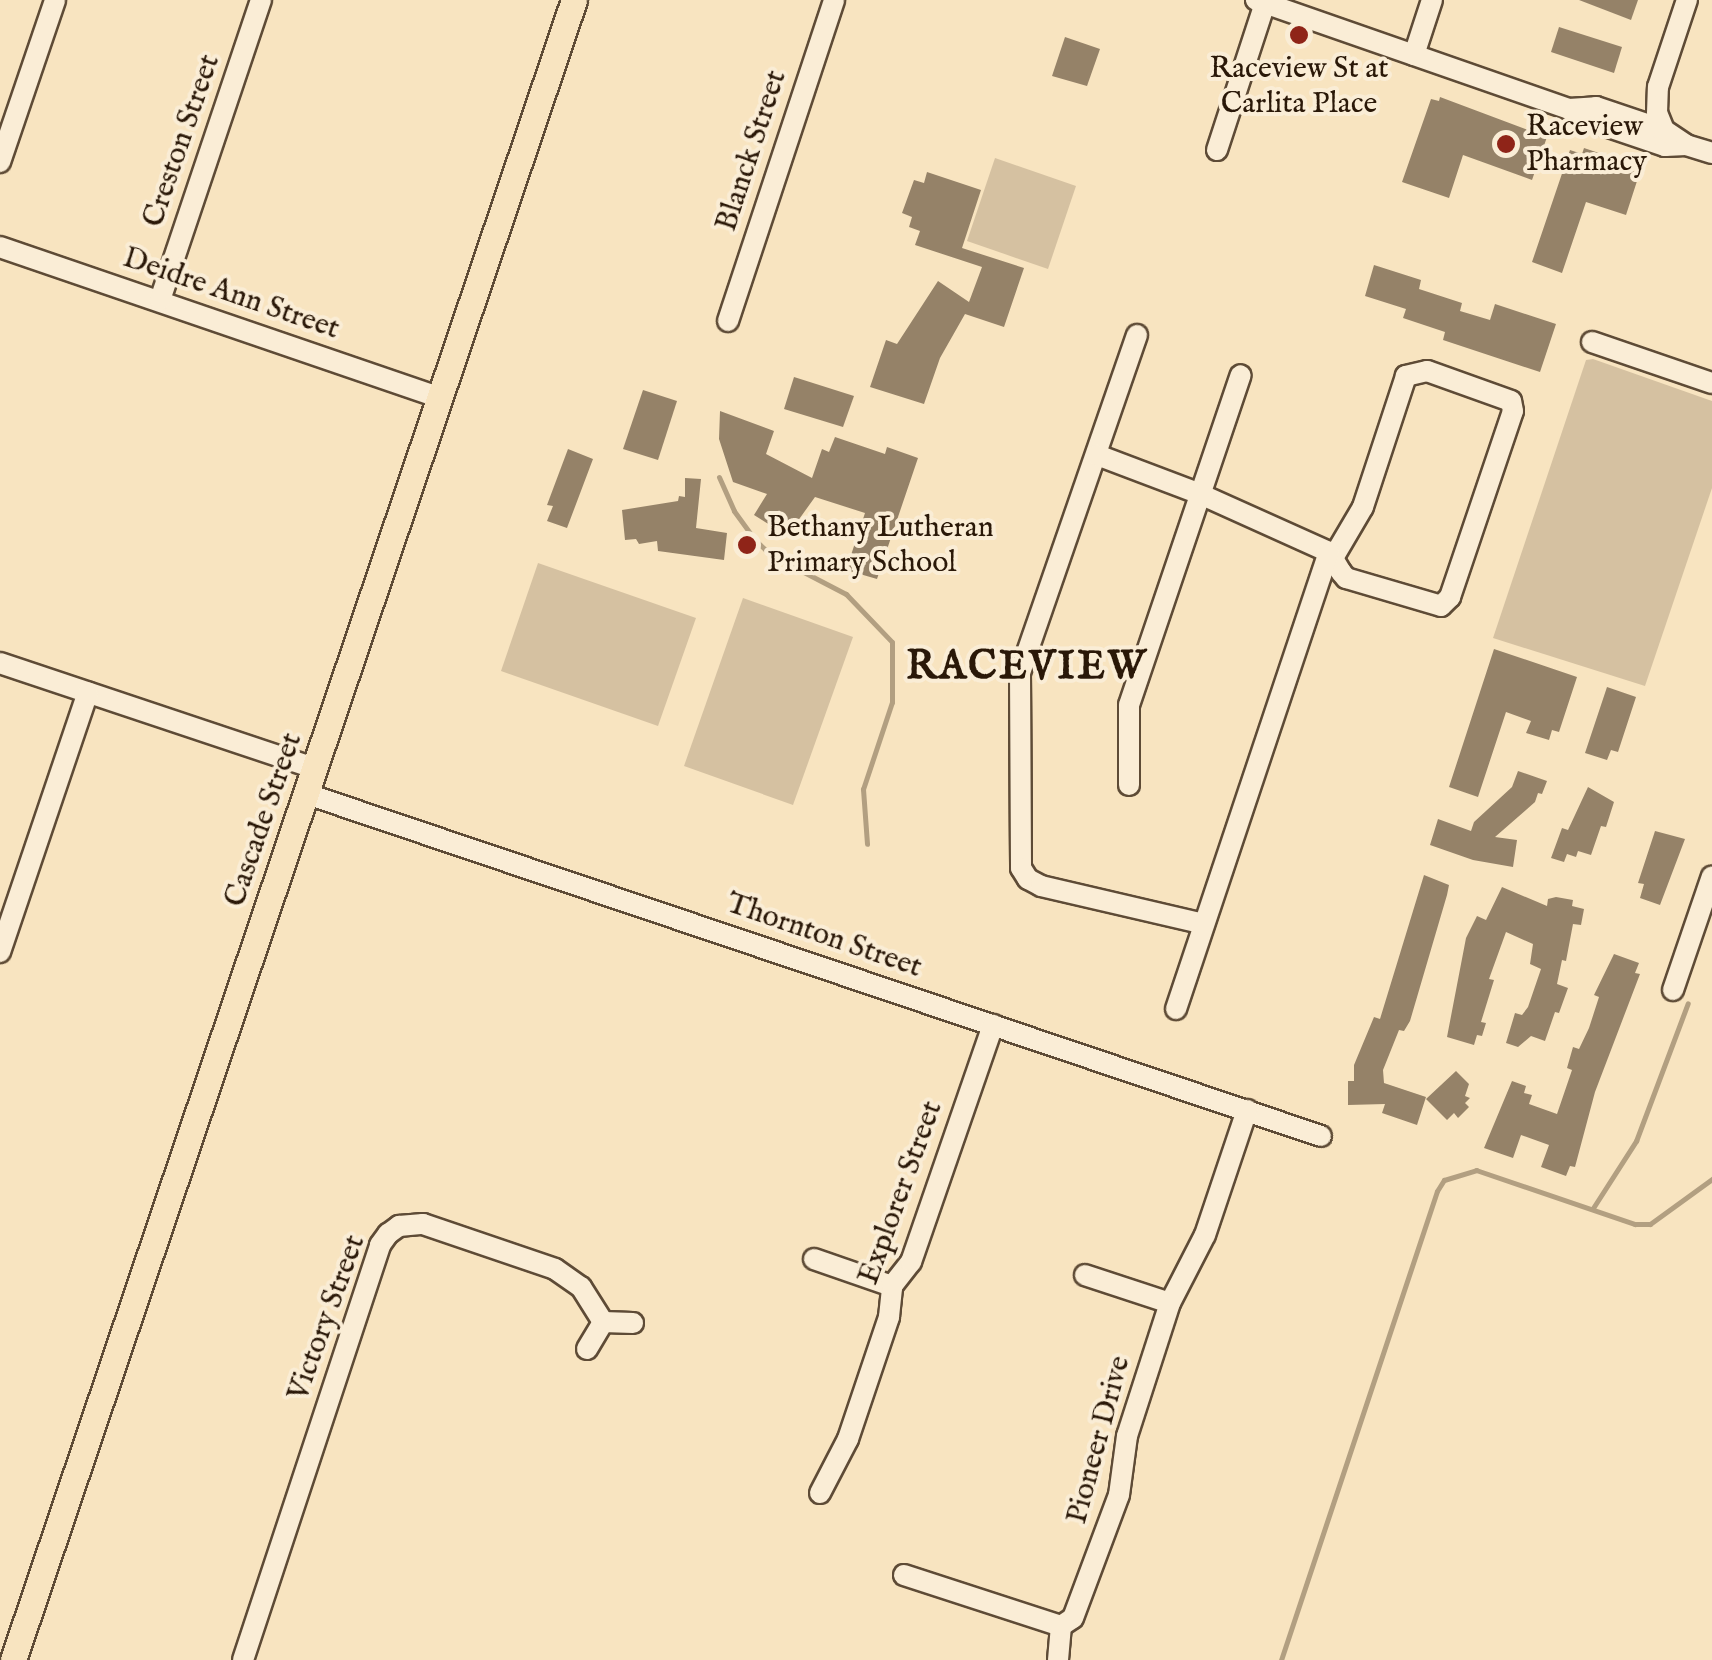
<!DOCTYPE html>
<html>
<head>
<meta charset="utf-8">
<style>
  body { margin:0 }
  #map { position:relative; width:1712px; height:1660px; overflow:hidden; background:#f8e4c0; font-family:"IM FELL English",serif }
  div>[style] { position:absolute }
  .green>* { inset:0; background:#d5c1a1 }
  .stream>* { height:5px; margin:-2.5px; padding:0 2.5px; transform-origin:2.5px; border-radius:2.5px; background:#b29f81 }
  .building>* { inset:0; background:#958268 }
  .roads { filter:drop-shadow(2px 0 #5e4b36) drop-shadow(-2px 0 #5e4b36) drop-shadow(0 2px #5e4b36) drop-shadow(0 -2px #5e4b36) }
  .minor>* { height:20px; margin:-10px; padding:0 10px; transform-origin:10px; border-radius:10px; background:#faedd6 }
  .major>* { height:25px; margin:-12.5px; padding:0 12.5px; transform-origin:12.5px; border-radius:12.5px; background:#f8e4c0 }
  .dots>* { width:28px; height:28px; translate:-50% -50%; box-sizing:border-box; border:5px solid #faedd6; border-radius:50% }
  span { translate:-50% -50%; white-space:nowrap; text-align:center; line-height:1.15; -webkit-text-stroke:8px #faedd6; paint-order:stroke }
  .poi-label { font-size:30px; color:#2a1808 }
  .left { translate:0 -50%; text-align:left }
  .street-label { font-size:30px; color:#2a1808 }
  .district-label { font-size:40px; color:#2a1808; font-weight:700; letter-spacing:2.5px }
</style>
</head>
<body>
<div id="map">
  <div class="green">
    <i style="clip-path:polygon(995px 158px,1076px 186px,1048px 269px,967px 241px)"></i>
    <i style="clip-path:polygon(1593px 359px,1712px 401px,1712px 488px,1645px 686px,1493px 638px,1586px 360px)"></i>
    <i style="clip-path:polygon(538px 563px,696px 618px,658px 726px,501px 671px)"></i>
    <i style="clip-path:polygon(743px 598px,853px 637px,793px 805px,684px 766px)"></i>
  </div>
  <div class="stream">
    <i style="left:719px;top:477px;width:37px;rotate:66deg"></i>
    <i style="left:734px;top:511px;width:36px;rotate:54deg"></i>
    <i style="left:755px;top:540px;width:22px;rotate:43deg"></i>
    <i style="left:771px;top:555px;width:85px;rotate:27.5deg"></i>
    <i style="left:846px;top:594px;width:66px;rotate:46.2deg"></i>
    <i style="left:892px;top:642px;width:60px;rotate:90deg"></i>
    <i style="left:892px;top:702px;width:92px;rotate:108.4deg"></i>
    <i style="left:863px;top:789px;width:55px;rotate:85.8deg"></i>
    <i style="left:1593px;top:1208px;width:80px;rotate:-57.3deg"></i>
    <i style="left:1636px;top:1141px;width:147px;rotate:-69.4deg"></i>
    <i style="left:1281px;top:1660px;width:494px;rotate:-71.6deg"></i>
    <i style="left:1437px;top:1191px;width:13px;rotate:-58deg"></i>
    <i style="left:1444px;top:1180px;width:34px;rotate:-17deg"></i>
    <i style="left:1476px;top:1170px;width:168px;rotate:18.8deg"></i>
    <i style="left:1635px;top:1224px;width:15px"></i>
    <i style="left:1650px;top:1224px;width:77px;rotate:-36deg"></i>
  </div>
  <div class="building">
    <i style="clip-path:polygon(1579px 0,1638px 0,1631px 20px)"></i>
    <i style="clip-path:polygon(1559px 27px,1622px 47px,1614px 73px,1551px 52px)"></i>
    <i style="clip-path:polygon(1065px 37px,1100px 49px,1087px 86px,1052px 76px)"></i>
    <i style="clip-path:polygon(1440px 97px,1547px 137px,1532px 180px,1463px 155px,1449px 198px,1402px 182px,1431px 99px,1439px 101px)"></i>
    <i style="clip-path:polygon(1584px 148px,1599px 153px,1597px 158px,1638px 173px,1638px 178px,1626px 215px,1586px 202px,1562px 273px,1532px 262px,1570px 150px,1582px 154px)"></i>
    <i style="clip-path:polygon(927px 172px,981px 190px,962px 248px,1024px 268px,1004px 327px,965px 314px,940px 358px,924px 404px,870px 387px,886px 340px,897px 344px,938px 281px,969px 302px,982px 267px,915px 245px,920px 231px,909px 227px,912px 217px,902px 213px,914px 180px,924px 183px)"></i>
    <i style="clip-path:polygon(1374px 265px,1421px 280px,1419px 289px,1462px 303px,1460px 311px,1490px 320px,1495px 304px,1556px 324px,1540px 372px,1443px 340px,1445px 332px,1403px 318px,1406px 309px,1365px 296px)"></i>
    <i style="clip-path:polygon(794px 377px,854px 396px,843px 427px,784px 409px)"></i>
    <i style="clip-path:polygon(643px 390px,677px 401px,658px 460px,623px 449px)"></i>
    <i style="clip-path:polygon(720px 411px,774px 431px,766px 454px,812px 478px,822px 449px,829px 452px,835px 437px,885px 454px,887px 447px,918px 458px,877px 579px,846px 570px,865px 513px,815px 497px,787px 536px,754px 515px,767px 494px,733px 482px,719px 439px)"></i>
    <i style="clip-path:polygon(568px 449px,593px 459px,567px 528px,547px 521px,553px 506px,547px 505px)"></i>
    <i style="clip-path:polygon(685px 478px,701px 479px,696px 528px,727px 533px,724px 560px,658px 551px,657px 541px,639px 544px,636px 539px,625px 540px,622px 510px,678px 501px,679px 496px,685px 497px)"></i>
    <i style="clip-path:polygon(1494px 649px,1577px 677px,1559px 732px,1552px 730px,1549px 740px,1526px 733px,1531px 721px,1506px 712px,1478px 797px,1449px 787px)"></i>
    <i style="clip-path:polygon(1607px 687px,1636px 697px,1618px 752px,1611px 750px,1607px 760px,1585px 753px)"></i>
    <i style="clip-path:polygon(1518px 771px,1547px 781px,1542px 794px,1538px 793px,1535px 802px,1495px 837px,1517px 840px,1513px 867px,1473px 860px,1430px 845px,1438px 819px,1471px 831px,1474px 822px,1512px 787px)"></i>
    <i style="clip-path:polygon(1588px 787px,1614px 802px,1606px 827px,1601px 826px,1591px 855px,1578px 851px,1576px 857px,1567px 854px,1564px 862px,1551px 858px,1562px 828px,1568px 830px)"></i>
    <i style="clip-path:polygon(1655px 831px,1685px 839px,1660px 905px,1640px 898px,1644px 884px,1638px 883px)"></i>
    <i style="clip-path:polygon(1424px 875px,1449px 885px,1447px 895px,1410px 1021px,1404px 1031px,1399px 1030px,1383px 1070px,1384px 1083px,1426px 1097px,1417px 1125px,1382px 1113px,1385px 1104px,1348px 1105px,1348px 1081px,1354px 1081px,1354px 1065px,1374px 1017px,1380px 1019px)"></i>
    <i style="clip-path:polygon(1502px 887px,1547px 906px,1548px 899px,1556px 897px,1573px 900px,1572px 906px,1584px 909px,1581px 925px,1573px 924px,1566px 961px,1562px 960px,1557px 984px,1568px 988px,1559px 1013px,1555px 1012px,1545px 1041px,1531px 1036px,1518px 1047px,1506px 1043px,1515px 1013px,1522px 1015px,1528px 1007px,1541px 969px,1530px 964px,1533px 944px,1506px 932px,1489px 979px,1494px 980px,1481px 1022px,1486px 1023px,1482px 1036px,1477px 1035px,1474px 1045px,1447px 1037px,1466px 938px,1477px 916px,1486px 920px)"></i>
    <i style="clip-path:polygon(1614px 954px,1639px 963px,1635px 973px,1640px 974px,1595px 1092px,1575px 1167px,1570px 1166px,1566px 1176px,1541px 1167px,1549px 1145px,1521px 1135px,1513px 1158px,1484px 1148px,1512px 1081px,1526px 1086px,1524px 1093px,1532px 1095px,1529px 1104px,1557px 1114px,1572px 1070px,1567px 1068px,1573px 1047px,1579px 1049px,1589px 1028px,1599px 997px,1594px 995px)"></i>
    <i style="clip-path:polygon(1456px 1071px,1469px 1084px,1465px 1096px,1470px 1098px,1465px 1103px,1469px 1107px,1458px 1118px,1454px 1113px,1447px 1120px,1426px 1099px)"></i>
  </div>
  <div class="roads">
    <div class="minor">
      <i style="left:1256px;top:0;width:331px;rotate:19.2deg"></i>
      <i style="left:1569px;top:109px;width:25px;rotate:29deg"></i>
      <i style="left:1591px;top:121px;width:78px;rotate:18.7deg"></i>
      <i style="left:1665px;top:146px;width:21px;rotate:-3deg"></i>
      <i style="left:1414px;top:55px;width:58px;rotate:-71.9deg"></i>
      <i style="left:1569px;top:109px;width:27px;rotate:-4deg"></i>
      <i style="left:1596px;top:107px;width:72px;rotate:18.7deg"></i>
      <i style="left:1664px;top:130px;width:27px;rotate:34deg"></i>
      <i style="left:1686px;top:145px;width:27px;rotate:17deg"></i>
      <i style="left:1664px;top:130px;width:18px;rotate:-112deg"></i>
      <i style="left:1657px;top:113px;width:26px;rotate:-88deg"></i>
      <i style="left:1658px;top:87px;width:92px;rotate:-71.6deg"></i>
      <i style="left:1217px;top:150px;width:155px;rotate:-71.9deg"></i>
      <i style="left:0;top:162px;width:171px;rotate:-71.2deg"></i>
      <i style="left:0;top:247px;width:466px;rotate:18.9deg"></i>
      <i style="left:160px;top:300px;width:317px;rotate:-71.4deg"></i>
      <i style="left:728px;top:321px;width:338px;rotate:-71.7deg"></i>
      <i style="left:1137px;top:335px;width:357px;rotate:109.1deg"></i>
      <i style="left:1020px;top:672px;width:196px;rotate:89.7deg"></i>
      <i style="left:1021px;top:868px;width:13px;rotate:58deg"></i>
      <i style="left:1028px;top:879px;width:15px;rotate:28deg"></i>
      <i style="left:1041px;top:886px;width:167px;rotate:13.1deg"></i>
      <i style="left:1592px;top:342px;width:127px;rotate:18.9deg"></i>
      <i style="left:1097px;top:455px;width:110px;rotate:20.7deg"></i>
      <i style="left:1200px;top:494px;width:141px;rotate:24.2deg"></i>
      <i style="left:1329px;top:552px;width:23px;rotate:59deg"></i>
      <i style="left:1341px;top:572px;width:8px;rotate:50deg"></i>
      <i style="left:1346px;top:578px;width:99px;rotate:16.4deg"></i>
      <i style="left:1441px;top:606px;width:13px;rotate:-45deg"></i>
      <i style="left:1450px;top:597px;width:196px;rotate:-71.3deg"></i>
      <i style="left:1513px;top:411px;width:10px;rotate:-101deg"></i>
      <i style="left:1511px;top:401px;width:89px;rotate:-160.3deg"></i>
      <i style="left:1427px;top:371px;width:22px;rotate:167deg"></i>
      <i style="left:1406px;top:376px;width:138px;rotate:108.2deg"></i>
      <i style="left:1363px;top:507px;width:59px;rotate:120.5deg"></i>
      <i style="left:0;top:663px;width:333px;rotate:18.5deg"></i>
      <i style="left:1129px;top:785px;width:80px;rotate:-90deg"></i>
      <i style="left:1129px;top:705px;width:348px;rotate:-71.3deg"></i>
      <i style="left:307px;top:794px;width:1070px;rotate:18.64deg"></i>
      <i style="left:0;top:952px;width:274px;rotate:-71.3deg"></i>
      <i style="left:1673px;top:990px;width:120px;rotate:-71.1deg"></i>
      <i style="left:1176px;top:1009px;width:482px;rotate:-71.5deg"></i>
      <i style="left:814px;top:1259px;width:83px;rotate:19.1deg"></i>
      <i style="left:1085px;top:1275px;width:89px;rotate:18.2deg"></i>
      <i style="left:587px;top:1349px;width:31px;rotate:-59deg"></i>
      <i style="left:603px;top:1322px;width:30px;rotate:2deg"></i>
      <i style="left:820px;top:1493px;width:61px;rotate:-62.6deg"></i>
      <i style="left:848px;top:1439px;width:129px;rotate:-71.4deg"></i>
      <i style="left:889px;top:1317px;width:31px;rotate:-84deg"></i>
      <i style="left:892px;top:1286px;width:31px;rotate:-52deg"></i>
      <i style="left:911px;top:1262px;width:251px;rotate:-70.9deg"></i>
      <i style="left:904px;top:1575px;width:165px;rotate:18deg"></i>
      <i style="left:1061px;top:1626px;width:14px;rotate:-34deg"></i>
      <i style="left:1073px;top:1618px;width:131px;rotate:-69.5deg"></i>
      <i style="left:1119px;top:1495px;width:60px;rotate:-82.3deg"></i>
      <i style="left:1127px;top:1436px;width:140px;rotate:-72.1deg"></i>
      <i style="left:1170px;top:1303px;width:76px;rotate:-62.8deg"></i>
      <i style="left:1205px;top:1235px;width:132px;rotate:-71.4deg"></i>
      <i style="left:243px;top:1660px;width:437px;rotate:-71.7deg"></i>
      <i style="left:380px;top:1245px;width:14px;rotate:-54deg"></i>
      <i style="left:388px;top:1234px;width:14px;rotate:-36deg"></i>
      <i style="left:399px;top:1226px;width:24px;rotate:-5deg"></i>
      <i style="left:423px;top:1224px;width:139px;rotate:18.8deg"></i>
      <i style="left:555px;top:1269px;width:32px;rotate:35deg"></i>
      <i style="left:581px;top:1287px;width:41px;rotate:57.8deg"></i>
      <i style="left:1058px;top:1660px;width:34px;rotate:-85deg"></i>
    </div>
    <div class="major">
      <i style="left:13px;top:1660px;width:1752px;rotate:-71.33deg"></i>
    </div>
  </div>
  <div class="dots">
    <i style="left:1299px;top:35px;background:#8f2418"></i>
    <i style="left:1506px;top:144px;background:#8f2418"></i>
    <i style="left:747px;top:545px;background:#8f2418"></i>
  </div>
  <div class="poi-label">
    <span style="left:1299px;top:86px">Raceview St at<br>Carlita Place</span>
    <span class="left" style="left:1526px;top:144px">Raceview<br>Pharmacy</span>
    <span class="left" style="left:767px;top:545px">Bethany Lutheran<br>Primary School</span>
  </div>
  <div class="street-label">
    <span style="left:182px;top:141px;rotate:-71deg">Creston Street</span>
    <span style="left:752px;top:151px;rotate:-72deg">Blanck Street</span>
    <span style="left:231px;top:294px;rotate:19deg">Deidre Ann Street</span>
    <span style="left:264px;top:820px;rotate:-71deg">Cascade Street</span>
    <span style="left:824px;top:936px;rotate:19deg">Thornton Street</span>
    <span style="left:901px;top:1193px;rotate:-70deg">Explorer Street</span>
    <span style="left:327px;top:1318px;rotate:-70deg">Victory Street</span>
    <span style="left:1099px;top:1440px;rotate:-75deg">Pioneer Drive</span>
  </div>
  <div class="district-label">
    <span style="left:1027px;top:668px">RACEVIEW</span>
  </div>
</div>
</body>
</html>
